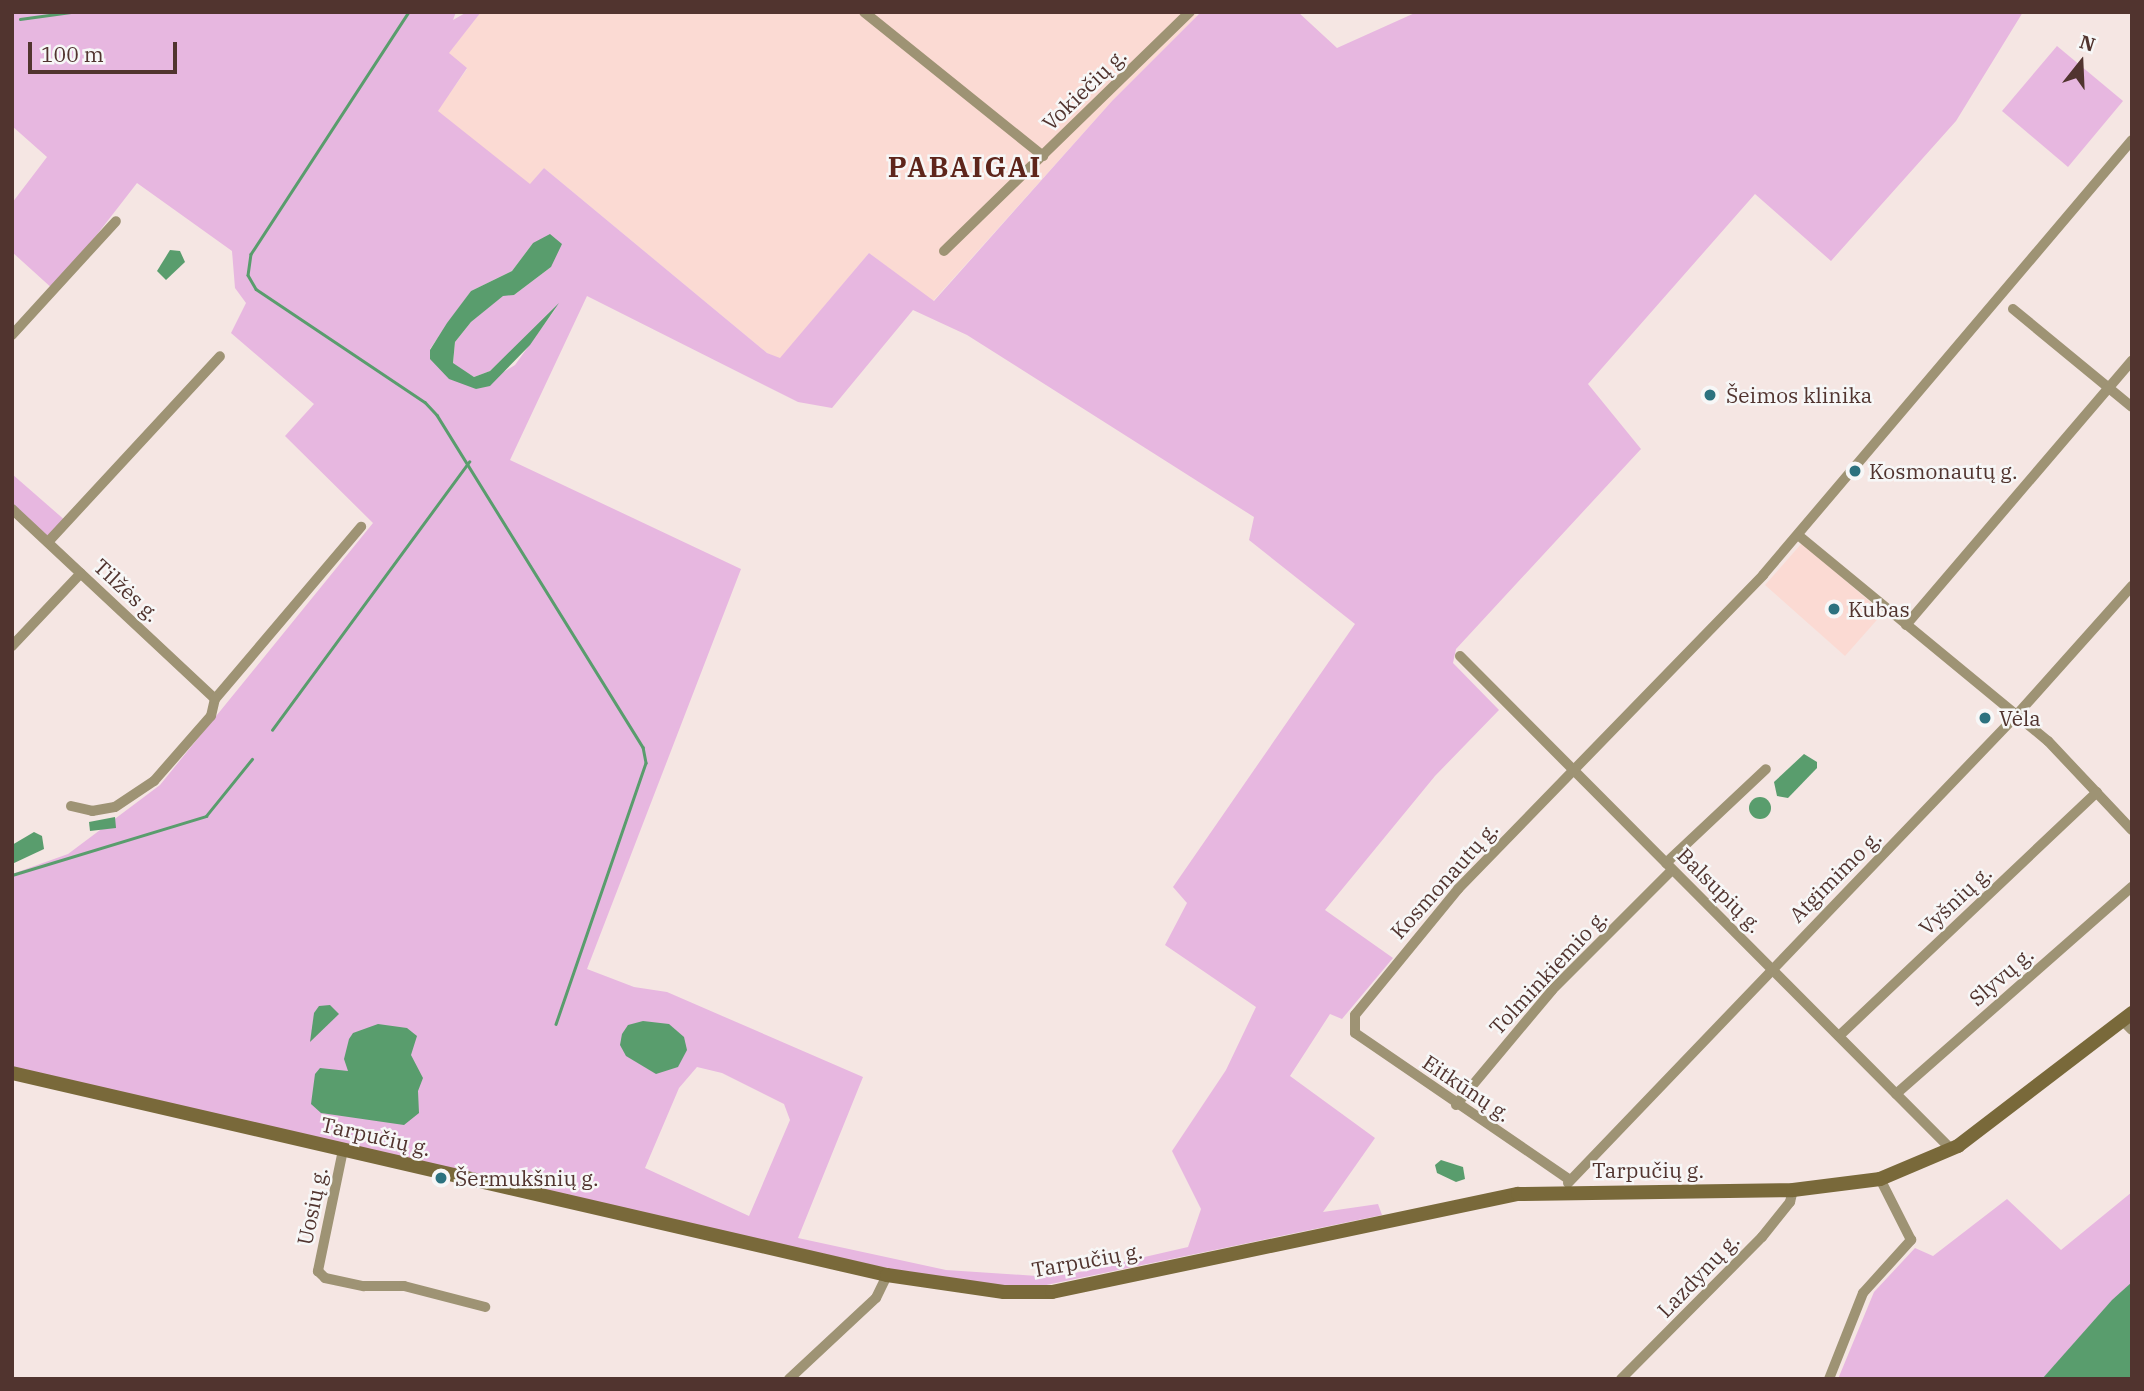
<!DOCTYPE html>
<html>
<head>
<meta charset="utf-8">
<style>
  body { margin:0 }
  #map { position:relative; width:2144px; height:1391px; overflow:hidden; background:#f5e6e3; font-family:"IBM Plex Serif",serif }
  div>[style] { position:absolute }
  .built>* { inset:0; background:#fbdad3 }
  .green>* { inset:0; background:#e7b7e0 }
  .water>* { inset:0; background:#599d6d }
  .round { border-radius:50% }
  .stream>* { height:2.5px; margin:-1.25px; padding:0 1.25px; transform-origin:1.25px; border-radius:1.25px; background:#599d6d }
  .street>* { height:10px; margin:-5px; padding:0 5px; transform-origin:5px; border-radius:5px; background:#9e9374 }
  .secondary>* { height:14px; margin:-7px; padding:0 7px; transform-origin:7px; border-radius:7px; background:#79693a }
  .dots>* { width:19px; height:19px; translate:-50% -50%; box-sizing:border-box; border:4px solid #f7f7f7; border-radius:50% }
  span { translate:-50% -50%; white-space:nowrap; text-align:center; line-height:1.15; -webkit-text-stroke:5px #f7f7f7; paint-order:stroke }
  .street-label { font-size:21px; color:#51342f }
  .poi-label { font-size:21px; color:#51342f }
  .left { translate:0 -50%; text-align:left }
  .district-label { font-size:28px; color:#5e251b; font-weight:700; letter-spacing:2px }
  .frame { position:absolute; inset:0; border:14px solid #51342f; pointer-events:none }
  .north { position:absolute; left:2046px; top:28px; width:70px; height:70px; -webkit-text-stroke:5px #f7f7f7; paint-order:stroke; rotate:18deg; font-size:19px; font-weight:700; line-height:28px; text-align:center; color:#51342f }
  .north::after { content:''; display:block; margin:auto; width:24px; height:32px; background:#51342f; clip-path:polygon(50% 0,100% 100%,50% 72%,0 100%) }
  .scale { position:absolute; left:28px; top:42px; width:149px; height:32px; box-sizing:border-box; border:4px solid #51342f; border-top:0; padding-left:9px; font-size:21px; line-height:24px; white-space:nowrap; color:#51342f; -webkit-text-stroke:5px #f7f7f7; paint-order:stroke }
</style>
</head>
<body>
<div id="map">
  <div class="built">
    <i style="clip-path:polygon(481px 12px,1193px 12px,1197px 16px,1112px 101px,933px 301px,869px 253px,780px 359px,767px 353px,544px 168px,530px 185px,437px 111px,467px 69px,448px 53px)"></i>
    <i style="clip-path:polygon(1802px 543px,1883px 613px,1845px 656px,1765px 585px)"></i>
  </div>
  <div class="green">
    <i style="clip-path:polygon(evenodd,12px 12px,456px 12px,453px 20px,467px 12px,481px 12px,449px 53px,467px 68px,438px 111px,530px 184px,544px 168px,767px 353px,780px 358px,869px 253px,934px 301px,1112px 101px,1201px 12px,1298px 12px,1337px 48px,1417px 12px,2023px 12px,1956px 121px,1831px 261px,1755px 194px,1588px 384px,1641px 449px,1456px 649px,1453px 663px,1499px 710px,1435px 776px,1325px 910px,1393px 958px,1342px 1019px,1330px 1014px,1290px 1076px,1375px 1138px,1323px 1212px,1378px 1204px,1382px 1215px,1032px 1288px,933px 1279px,12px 1068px,12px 874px,68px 854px,160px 785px,373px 523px,285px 436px,314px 404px,231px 333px,246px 303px,235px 288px,232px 251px,137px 183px,54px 290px,12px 252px,12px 203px,47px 157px,12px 126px,12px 12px,533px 243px,551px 267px,514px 295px,503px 295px,471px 322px,455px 342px,453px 364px,474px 377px,490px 371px,556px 308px,515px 365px,476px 389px,430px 349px,471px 291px,512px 271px,533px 243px,12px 12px,587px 296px,798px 402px,832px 408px,913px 310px,967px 335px,1254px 517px,1249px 540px,1355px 624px,1173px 887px,1187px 903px,1165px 945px,1256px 1007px,1226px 1070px,1172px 1151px,1201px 1209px,1188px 1247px,1075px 1273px,1037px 1276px,946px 1270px,798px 1238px,863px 1077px,667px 992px,634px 987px,587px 969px,741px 569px,510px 460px,587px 296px,12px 12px,697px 1067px,722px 1073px,784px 1104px,790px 1120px,749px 1216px,645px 1168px,679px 1088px,697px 1067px)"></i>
    <i style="clip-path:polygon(2057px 46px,2123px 101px,2068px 167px,2002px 111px)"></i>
    <i style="clip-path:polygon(12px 474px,67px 522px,48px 542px,12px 509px)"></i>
    <i style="clip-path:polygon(2132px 1192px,2132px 1282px,2042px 1379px,1838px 1379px,1874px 1292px,1915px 1248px,1933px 1256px,2007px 1199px,2061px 1250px)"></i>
  </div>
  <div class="water">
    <i style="clip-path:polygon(550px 234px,562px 244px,551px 267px,514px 295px,503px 296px,471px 322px,455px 342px,453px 363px,474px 377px,490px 371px,559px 303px,530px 345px,490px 386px,476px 389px,449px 379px,430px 359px,430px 350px,447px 323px,471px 291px,512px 271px,533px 243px)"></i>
    <i style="clip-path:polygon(170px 250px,180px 251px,185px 262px,166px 280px,157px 271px)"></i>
    <i style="clip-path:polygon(1804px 754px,1817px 762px,1817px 768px,1788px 798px,1777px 796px,1774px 782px)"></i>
    <i class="round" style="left:1749px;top:797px;width:22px;height:22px"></i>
    <i style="clip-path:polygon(115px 817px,116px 828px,90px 831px,89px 822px)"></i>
    <i style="clip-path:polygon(34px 832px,42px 836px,44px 849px,12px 864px,12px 845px)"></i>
    <i style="clip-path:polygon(330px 1005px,339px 1014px,310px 1042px,314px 1013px,319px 1006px)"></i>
    <i style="clip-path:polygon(643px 1021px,669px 1024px,684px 1037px,687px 1050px,678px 1067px,656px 1074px,626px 1056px,620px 1045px,622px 1034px,628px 1025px)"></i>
    <i style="clip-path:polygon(378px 1024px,407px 1028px,417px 1036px,411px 1055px,423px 1078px,418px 1091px,419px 1113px,404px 1125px,321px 1113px,311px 1104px,315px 1074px,320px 1068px,348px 1071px,344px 1059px,349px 1039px,353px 1033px)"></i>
    <i style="clip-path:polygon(1441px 1160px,1463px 1167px,1465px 1179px,1456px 1182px,1437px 1173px,1435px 1165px)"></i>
    <i style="clip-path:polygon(2132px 1282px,2132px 1379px,2042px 1379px,2112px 1300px)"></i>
  </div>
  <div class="stream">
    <i style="left:409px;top:12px;width:289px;rotate:123.1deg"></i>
    <i style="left:251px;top:254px;width:21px;rotate:98deg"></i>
    <i style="left:248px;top:275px;width:16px;rotate:60deg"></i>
    <i style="left:256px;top:289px;width:203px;rotate:33.8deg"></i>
    <i style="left:425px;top:402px;width:18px;rotate:47deg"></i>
    <i style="left:437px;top:415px;width:391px;rotate:58.2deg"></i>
    <i style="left:643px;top:747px;width:16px;rotate:79deg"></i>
    <i style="left:646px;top:763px;width:276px;rotate:109deg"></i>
    <i style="left:20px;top:19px;width:51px;rotate:-7.8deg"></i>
    <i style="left:272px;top:730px;width:333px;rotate:-53.7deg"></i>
    <i style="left:12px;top:875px;width:203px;rotate:-16.9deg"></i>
    <i style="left:206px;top:816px;width:73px;rotate:-51.1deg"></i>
  </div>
  <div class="street">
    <i style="left:864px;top:12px;width:230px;rotate:38.8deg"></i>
    <i style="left:944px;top:251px;width:343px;rotate:-44.2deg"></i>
    <i style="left:2013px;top:309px;width:154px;rotate:39.5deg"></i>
    <i style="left:12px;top:335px;width:154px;rotate:-47.6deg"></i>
    <i style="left:12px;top:509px;width:278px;rotate:43.1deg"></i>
    <i style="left:1798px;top:535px;width:324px;rotate:39.5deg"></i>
    <i style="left:2048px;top:741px;width:122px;rotate:46.7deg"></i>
    <i style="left:48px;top:542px;width:253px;rotate:-47.2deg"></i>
    <i style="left:1906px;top:625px;width:348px;rotate:-49.5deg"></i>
    <i style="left:12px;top:646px;width:100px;rotate:-46.6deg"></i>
    <i style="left:1460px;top:656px;width:697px;rotate:45.12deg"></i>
    <i style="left:71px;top:806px;width:22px;rotate:13deg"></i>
    <i style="left:92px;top:811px;width:23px;rotate:-10deg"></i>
    <i style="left:115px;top:807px;width:47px;rotate:-33.7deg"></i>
    <i style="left:154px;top:781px;width:86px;rotate:-48.8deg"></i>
    <i style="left:211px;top:716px;width:17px;rotate:-77deg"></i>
    <i style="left:215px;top:699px;width:226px;rotate:-49.7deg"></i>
    <i style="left:1666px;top:863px;width:137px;rotate:-43.2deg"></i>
    <i style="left:2122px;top:1020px;width:14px;rotate:45deg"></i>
    <i style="left:1839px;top:1036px;width:355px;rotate:-43.4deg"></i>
    <i style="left:1896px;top:1094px;width:314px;rotate:-41.3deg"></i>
    <i style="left:1456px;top:1105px;width:150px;rotate:-50.1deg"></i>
    <i style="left:1552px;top:990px;width:170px;rotate:-45deg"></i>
    <i style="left:343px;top:1150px;width:124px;rotate:101.7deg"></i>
    <i style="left:318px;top:1271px;width:10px;rotate:45deg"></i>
    <i style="left:325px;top:1278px;width:40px;rotate:12deg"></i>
    <i style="left:364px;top:1286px;width:40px"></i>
    <i style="left:404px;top:1286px;width:84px;rotate:14.5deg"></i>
    <i style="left:1567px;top:1178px;width:257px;rotate:-145.6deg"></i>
    <i style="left:1355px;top:1033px;width:18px;rotate:-90deg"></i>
    <i style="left:1355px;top:1015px;width:163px;rotate:-50.7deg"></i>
    <i style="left:1458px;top:889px;width:438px;rotate:-45.8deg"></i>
    <i style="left:1763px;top:575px;width:570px;rotate:-49.69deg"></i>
    <i style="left:1568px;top:1183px;width:641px;rotate:-46.2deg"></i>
    <i style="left:2012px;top:720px;width:180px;rotate:-48.2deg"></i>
    <i style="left:789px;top:1379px;width:119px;rotate:-43deg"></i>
    <i style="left:876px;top:1298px;width:25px;rotate:-64deg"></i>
    <i style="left:1621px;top:1379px;width:200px;rotate:-45.2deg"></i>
    <i style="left:1762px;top:1237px;width:45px;rotate:-51.3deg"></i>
    <i style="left:1790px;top:1202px;width:12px;rotate:-76deg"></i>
    <i style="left:1829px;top:1379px;width:92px;rotate:-68.4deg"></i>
    <i style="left:1863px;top:1293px;width:72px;rotate:-47.8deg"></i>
    <i style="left:1911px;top:1240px;width:68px;rotate:-116.9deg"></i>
  </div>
  <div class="secondary">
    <i style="left:12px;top:1073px;width:898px;rotate:13deg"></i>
    <i style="left:887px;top:1275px;width:118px;rotate:8.3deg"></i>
    <i style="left:1004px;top:1292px;width:48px"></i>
    <i style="left:1052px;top:1292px;width:476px;rotate:-11.9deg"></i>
    <i style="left:1518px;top:1194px;width:275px;rotate:-0.8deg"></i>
    <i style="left:1793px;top:1190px;width:88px;rotate:-7.2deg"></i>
    <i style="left:1880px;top:1179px;width:85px;rotate:-22.9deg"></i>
    <i style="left:1958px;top:1146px;width:219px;rotate:-37.4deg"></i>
  </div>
  <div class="dots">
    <i style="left:1710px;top:395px;background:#2c727f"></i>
    <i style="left:1855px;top:471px;background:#2c727f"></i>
    <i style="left:1834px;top:609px;background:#2c727f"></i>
    <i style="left:1985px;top:718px;background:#2c727f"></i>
    <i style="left:441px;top:1178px;background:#2c727f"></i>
  </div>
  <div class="street-label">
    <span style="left:1084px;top:89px;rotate:-44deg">Vokiečių g.</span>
    <span style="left:127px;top:590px;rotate:43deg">Tilžės g.</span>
    <span style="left:1835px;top:876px;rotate:-45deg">Atgimimo g.</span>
    <span style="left:1444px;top:880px;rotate:-48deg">Kosmonautų g.</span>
    <span style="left:1720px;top:890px;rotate:45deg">Balsupių g.</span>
    <span style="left:1955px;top:900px;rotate:-43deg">Vyšnių g.</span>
    <span style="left:1548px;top:972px;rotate:-47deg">Tolminkiemio g.</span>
    <span style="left:2001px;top:976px;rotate:-41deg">Slyvų g.</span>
    <span style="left:1467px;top:1088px;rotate:34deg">Eitkūnų g.</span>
    <span style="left:376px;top:1136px;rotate:13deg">Tarpučių g.</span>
    <span style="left:1648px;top:1170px">Tarpučių g.</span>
    <span style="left:312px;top:1206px;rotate:-78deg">Uosių g.</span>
    <span style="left:1087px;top:1260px;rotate:-10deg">Tarpučių g.</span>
    <span style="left:1698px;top:1275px;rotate:-46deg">Lazdynų g.</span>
  </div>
  <div class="poi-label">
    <span class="left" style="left:1726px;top:395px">Šeimos klinika</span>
    <span class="left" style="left:1869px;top:471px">Kosmonautų g.</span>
    <span class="left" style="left:1848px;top:609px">Kubas</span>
    <span class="left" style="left:1999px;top:718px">Vėla</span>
    <span class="left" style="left:455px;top:1178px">Šermukšnių g.</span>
  </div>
  <div class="district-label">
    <span style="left:965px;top:167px">PABAIGAI</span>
  </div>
  <div class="frame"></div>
  <div class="north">N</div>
  <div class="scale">100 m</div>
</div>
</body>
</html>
